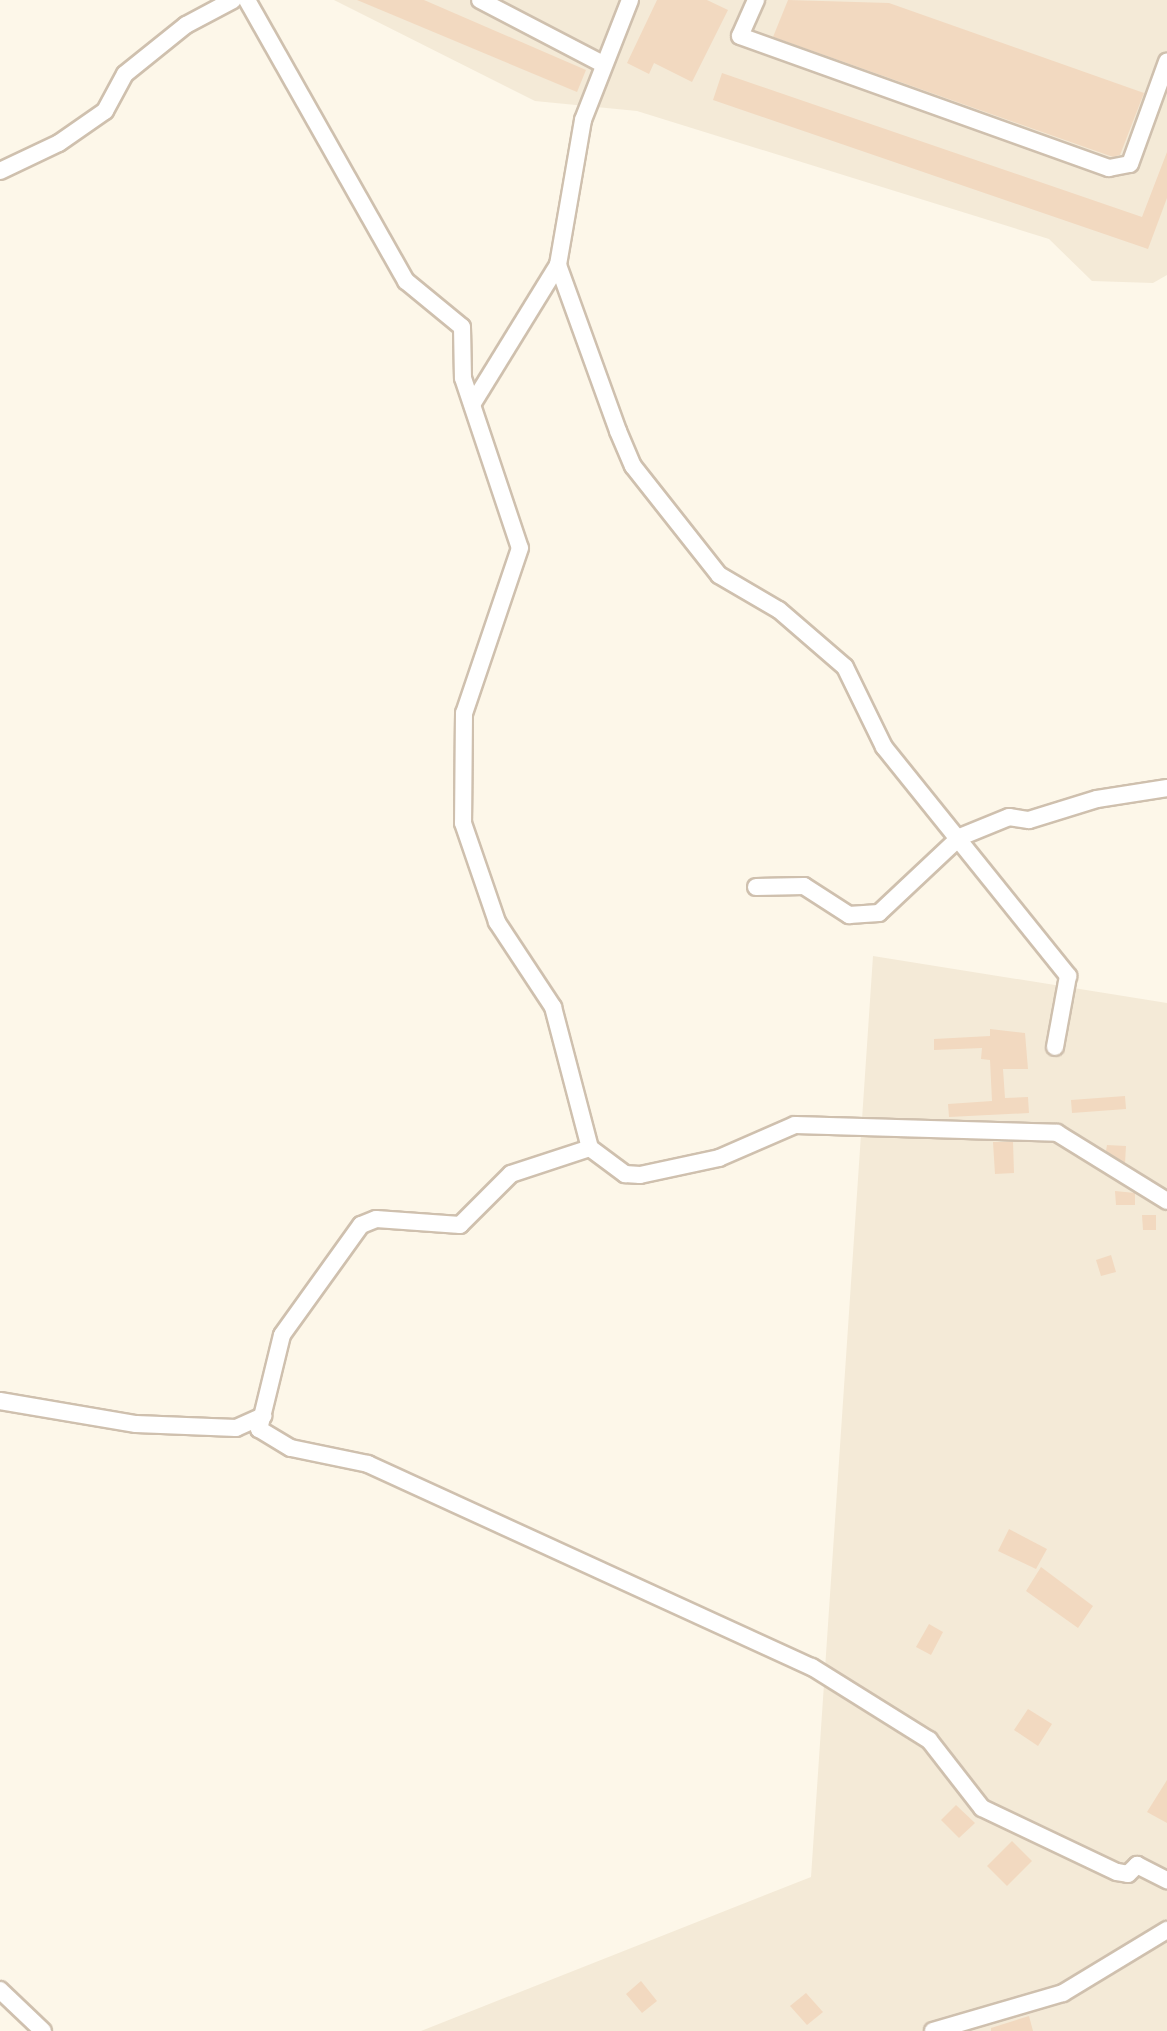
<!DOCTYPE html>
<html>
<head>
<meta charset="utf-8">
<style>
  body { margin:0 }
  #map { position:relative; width:1167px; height:2031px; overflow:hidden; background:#fdf7e9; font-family:Signika,sans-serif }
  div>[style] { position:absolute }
  .residential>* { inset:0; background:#f4ead7 }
  .building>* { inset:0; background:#f2d9c0 }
  .roads { filter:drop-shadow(2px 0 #cfc0ae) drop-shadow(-2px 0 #cfc0ae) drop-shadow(0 2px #cfc0ae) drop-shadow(0 -2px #cfc0ae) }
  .street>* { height:16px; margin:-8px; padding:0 8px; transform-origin:8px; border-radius:8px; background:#fff }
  span { translate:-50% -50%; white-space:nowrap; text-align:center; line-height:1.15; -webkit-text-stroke:7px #fffaef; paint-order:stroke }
</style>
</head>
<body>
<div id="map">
  <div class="residential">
    <i style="clip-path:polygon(334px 0,1167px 0,1167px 275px,1153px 283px,1092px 281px,1049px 239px,637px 111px,535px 101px)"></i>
    <i style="clip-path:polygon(873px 956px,1167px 1003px,1167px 2031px,421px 2031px,811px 1877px)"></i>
  </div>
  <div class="building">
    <i style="clip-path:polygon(357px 0,424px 0,586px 70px,577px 92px)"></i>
    <i style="clip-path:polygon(657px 0,707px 0,728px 10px,692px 82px,654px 63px,649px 74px,627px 63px)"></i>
    <i style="clip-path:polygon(788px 0,889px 3px,1144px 93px,1120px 155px,1113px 157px,773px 37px)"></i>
    <i style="clip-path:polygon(722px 73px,1142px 217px,1167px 152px,1167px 198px,1148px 249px,713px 100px)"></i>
    <i style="clip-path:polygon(990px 1029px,1025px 1033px,1028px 1069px,1003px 1069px,1005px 1098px,1028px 1097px,1029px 1113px,949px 1117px,948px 1104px,992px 1101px,990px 1060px,981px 1059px,982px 1048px,934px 1050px,934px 1039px,990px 1036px)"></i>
    <i style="clip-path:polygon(1125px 1096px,1126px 1109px,1072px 1113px,1071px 1100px)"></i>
    <i style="clip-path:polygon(993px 1142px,1013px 1142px,1014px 1173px,995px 1174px)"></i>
    <i style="clip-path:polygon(1107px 1145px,1126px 1146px,1125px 1163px,1106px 1151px)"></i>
    <i style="clip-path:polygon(1115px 1191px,1135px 1193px,1135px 1205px,1116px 1205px)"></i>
    <i style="clip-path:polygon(1142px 1215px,1156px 1215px,1156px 1230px,1143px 1230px)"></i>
    <i style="clip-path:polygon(1111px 1255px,1116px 1272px,1101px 1276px,1096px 1260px)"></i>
    <i style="clip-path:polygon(1009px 1529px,1047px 1549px,1036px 1569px,998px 1551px)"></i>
    <i style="clip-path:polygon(1041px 1567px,1093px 1606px,1078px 1628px,1026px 1591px)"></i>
    <i style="clip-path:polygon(929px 1624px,943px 1632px,931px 1655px,916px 1647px)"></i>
    <i style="clip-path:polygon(1028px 1709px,1052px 1724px,1038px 1746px,1014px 1730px)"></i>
    <i style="clip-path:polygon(1167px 1780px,1167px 1823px,1147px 1812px)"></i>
    <i style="clip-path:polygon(956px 1805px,975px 1823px,959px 1838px,941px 1820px)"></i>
    <i style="clip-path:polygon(1012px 1841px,1032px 1861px,1007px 1886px,987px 1866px)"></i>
    <i style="clip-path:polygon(641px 1981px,657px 2001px,642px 2013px,626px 1994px)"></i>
    <i style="clip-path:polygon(806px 1993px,823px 2012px,807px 2025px,790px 2006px)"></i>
    <i style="clip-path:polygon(1029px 2016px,1033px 2031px,991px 2031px,991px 2028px)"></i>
  </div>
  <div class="roads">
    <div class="street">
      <i style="left:247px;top:0;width:323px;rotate:60.5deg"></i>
      <i style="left:406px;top:281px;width:72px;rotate:39.4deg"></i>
      <i style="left:462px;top:327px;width:51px;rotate:88.9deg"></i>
      <i style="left:463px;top:378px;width:179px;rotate:71.5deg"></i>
      <i style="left:520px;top:548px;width:174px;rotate:108.7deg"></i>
      <i style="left:464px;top:713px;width:110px;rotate:90.5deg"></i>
      <i style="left:463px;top:823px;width:105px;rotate:71deg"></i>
      <i style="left:497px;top:922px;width:102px;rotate:56.6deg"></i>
      <i style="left:553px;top:1007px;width:146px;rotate:75.3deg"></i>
      <i style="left:590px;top:1148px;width:44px;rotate:36.6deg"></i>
      <i style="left:625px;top:1174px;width:15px;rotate:4deg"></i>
      <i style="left:640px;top:1175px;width:81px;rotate:-12.1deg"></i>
      <i style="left:719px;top:1158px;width:83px;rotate:-23.5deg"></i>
      <i style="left:795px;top:1125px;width:262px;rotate:1.7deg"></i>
      <i style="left:1057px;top:1133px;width:129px;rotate:31.7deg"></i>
      <i style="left:480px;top:0;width:136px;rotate:27.5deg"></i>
      <i style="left:630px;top:0;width:129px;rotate:111.4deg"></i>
      <i style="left:583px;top:120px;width:147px;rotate:99.8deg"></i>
      <i style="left:558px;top:265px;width:177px;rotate:70.1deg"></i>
      <i style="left:618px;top:431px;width:38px;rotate:67deg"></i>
      <i style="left:633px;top:466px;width:139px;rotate:51.7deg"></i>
      <i style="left:719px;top:575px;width:69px;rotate:30.3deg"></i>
      <i style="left:779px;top:610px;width:87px;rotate:40.8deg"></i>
      <i style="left:845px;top:667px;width:89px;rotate:64deg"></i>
      <i style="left:884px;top:747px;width:294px;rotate:51.2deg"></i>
      <i style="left:1068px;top:976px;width:72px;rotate:100.4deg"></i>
      <i style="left:756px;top:0;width:39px;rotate:114deg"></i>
      <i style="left:740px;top:36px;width:392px;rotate:19.7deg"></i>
      <i style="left:1109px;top:168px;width:21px;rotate:-11deg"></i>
      <i style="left:1130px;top:164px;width:109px;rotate:-70.1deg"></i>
      <i style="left:0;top:171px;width:65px;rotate:-25.4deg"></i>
      <i style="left:59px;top:143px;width:56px;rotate:-34.8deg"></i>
      <i style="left:105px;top:111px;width:42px;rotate:-61.6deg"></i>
      <i style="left:125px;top:74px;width:78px;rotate:-38.8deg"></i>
      <i style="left:186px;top:25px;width:53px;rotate:-28deg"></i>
      <i style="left:473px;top:403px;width:162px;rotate:-58.4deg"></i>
      <i style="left:756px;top:887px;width:48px;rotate:-1.2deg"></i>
      <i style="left:804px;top:886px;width:54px;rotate:32.8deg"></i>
      <i style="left:849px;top:915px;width:30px;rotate:-4deg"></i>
      <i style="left:879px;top:913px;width:111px;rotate:-43.2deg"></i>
      <i style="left:960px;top:837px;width:53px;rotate:-22.2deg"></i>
      <i style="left:1009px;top:817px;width:20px;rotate:9deg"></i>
      <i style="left:1029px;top:820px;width:71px;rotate:-17.2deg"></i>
      <i style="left:1097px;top:799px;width:71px;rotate:-8.9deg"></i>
      <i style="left:590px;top:1148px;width:83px;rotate:161.8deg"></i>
      <i style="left:511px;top:1174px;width:72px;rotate:135deg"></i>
      <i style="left:460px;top:1225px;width:84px;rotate:-175.9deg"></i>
      <i style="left:376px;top:1219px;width:16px;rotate:158deg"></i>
      <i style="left:361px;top:1225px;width:135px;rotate:125.7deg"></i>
      <i style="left:282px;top:1335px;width:97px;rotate:103.7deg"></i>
      <i style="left:259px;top:1429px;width:37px;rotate:31deg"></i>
      <i style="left:291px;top:1448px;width:79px;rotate:11.7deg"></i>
      <i style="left:368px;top:1464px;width:488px;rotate:24.6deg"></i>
      <i style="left:812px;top:1667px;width:138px;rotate:32deg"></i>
      <i style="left:929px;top:1740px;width:86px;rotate:52.1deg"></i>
      <i style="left:982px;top:1808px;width:149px;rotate:25.4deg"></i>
      <i style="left:1117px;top:1872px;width:11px;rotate:10deg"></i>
      <i style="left:1128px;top:1874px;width:13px;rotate:-45deg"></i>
      <i style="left:1137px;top:1865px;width:34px;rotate:27deg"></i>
      <i style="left:0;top:1401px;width:138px;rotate:9.6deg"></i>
      <i style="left:136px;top:1424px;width:100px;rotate:2.3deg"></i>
      <i style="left:236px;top:1428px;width:30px;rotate:-24deg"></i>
      <i style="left:0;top:1990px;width:59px;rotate:43.6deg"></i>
      <i style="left:933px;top:2031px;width:135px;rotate:-16.3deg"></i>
      <i style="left:1063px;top:1993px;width:122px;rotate:-31.2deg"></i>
    </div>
  </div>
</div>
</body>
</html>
